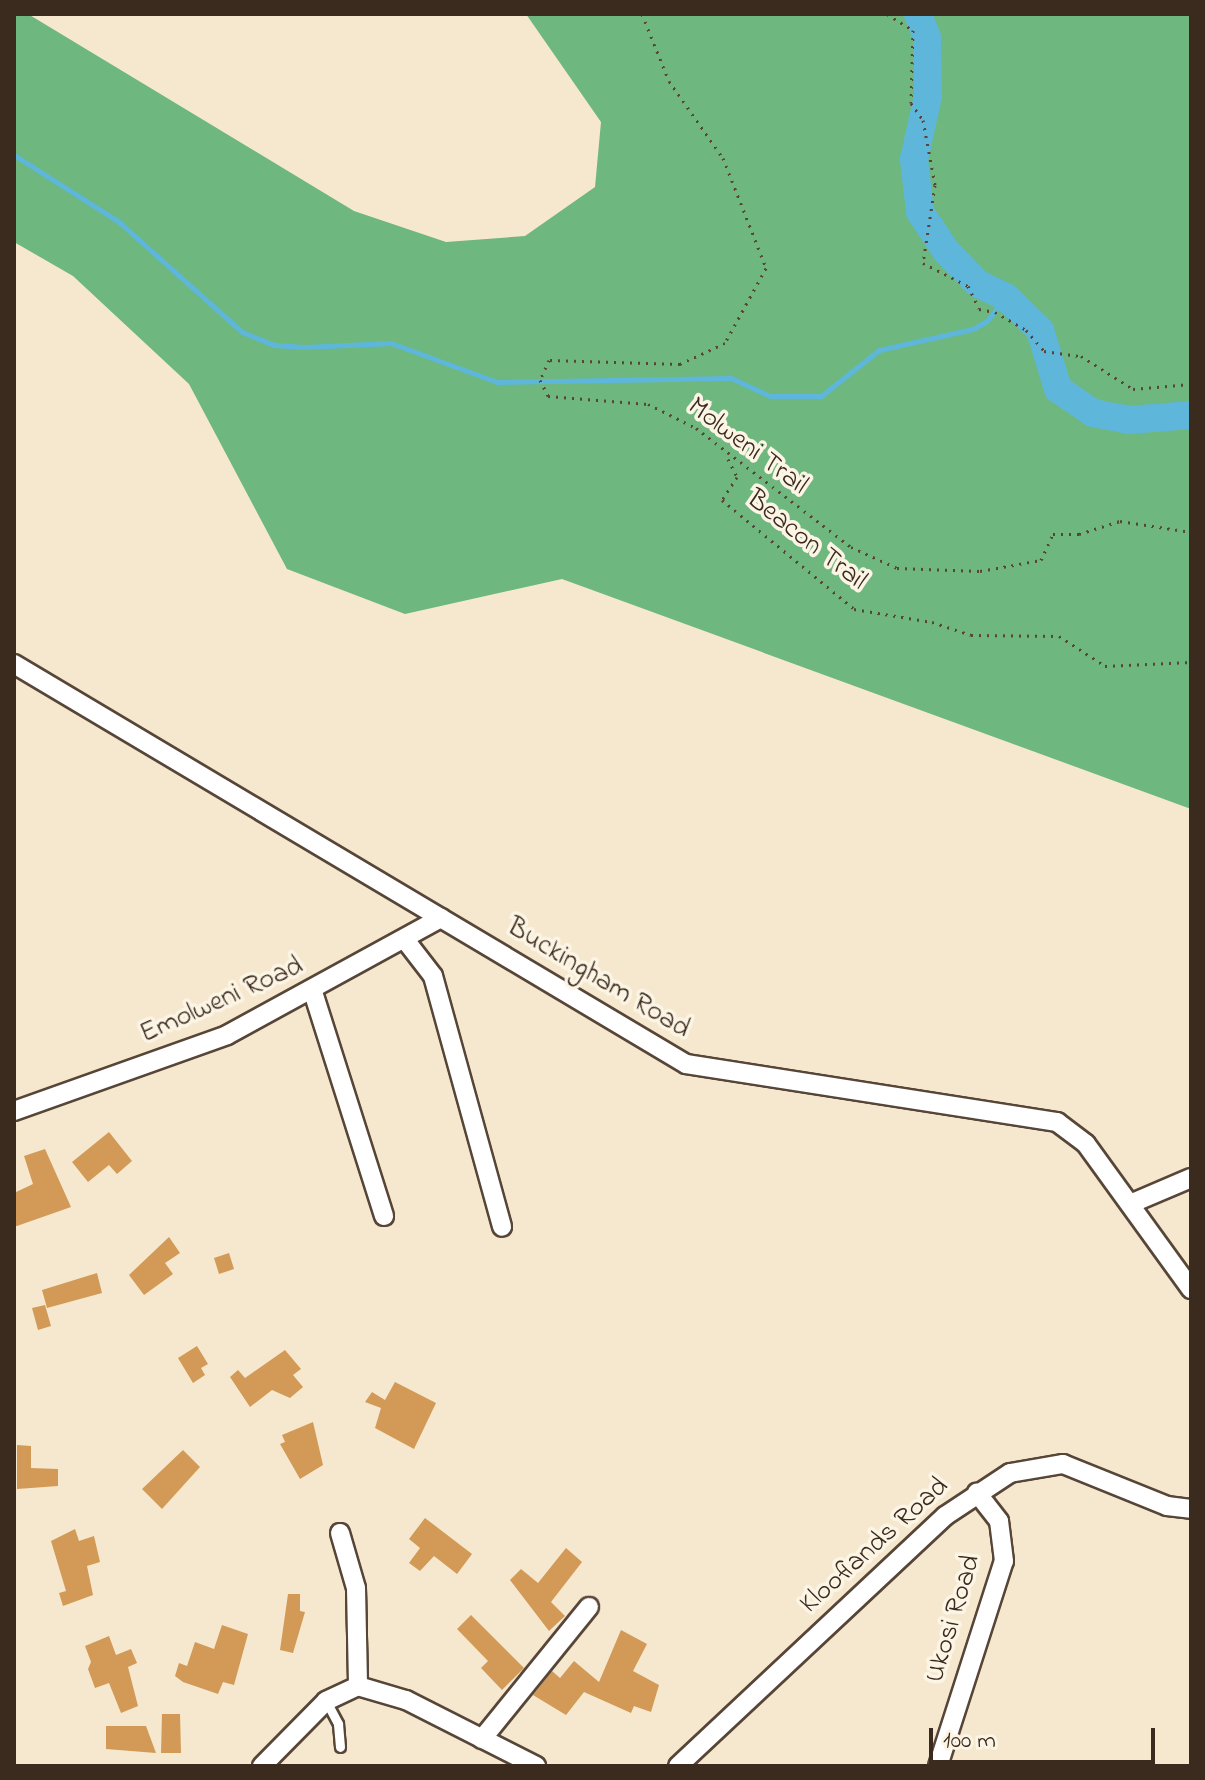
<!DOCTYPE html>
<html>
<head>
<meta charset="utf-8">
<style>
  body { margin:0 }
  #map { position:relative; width:1205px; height:1780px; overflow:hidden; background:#f5e8ce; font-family:"Indie Flower",sans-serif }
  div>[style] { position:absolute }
  .forest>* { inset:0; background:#6eb77e }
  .stream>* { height:5px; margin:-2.5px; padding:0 2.5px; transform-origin:2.5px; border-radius:2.5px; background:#5eb7db }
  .river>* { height:28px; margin:-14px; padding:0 14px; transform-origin:14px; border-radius:14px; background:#5eb7db }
  .building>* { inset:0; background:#d29a56 }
  .path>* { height:3px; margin-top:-1.5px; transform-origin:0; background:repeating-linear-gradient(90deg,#574638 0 2px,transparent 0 8px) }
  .roads { filter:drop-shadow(2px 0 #574638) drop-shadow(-2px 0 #574638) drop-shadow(0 2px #574638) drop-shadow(0 -2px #574638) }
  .lane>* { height:9px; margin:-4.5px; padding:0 4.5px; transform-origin:4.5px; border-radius:4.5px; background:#fff }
  .street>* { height:18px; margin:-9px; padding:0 9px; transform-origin:9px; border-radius:9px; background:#fff }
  span { translate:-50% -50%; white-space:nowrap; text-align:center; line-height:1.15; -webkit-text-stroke:7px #fcf5e5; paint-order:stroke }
  .street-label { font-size:28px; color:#3b2a1e }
  .frame { position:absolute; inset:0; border:16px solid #3b2a1e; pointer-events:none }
  .scale { position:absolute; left:929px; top:1728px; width:226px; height:36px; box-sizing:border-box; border:4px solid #3b2a1e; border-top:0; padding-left:10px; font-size:24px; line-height:28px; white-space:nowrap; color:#3b2a1e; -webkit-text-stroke:6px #fcf5e5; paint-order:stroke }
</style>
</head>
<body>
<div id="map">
  <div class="forest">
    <i style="clip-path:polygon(14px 14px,28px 14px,354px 211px,446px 242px,525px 236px,595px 187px,601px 122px,526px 14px,1191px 14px,1191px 809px,562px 579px,405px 614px,287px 569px,189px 384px,73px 276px,14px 242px)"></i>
  </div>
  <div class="stream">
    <i style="left:14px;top:155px;width:125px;rotate:32.5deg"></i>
    <i style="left:119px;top:222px;width:165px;rotate:41.8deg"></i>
    <i style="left:242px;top:332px;width:35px;rotate:22deg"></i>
    <i style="left:275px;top:345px;width:29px;rotate:4deg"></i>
    <i style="left:304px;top:347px;width:87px;rotate:-2.6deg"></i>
    <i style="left:391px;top:343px;width:113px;rotate:20.2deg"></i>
    <i style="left:497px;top:382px;width:234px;rotate:-1deg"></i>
    <i style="left:731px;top:378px;width:43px;rotate:24.8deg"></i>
    <i style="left:770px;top:396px;width:51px"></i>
    <i style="left:821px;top:396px;width:74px;rotate:-38.4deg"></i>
    <i style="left:879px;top:350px;width:96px;rotate:-12.6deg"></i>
    <i style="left:973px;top:329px;width:16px;rotate:-30deg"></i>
    <i style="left:987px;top:321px;width:31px;rotate:-52deg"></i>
  </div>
  <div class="river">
    <i style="left:918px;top:14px;width:26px;rotate:69deg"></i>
    <i style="left:927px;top:38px;width:58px;rotate:89deg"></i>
    <i style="left:928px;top:96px;width:65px;rotate:102.5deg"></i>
    <i style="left:914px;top:159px;width:53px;rotate:83.5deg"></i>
    <i style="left:920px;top:212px;width:47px;rotate:56.3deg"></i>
    <i style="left:946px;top:251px;width:45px;rotate:45.9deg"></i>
    <i style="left:977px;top:283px;width:32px;rotate:26deg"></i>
    <i style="left:1006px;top:297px;width:47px;rotate:44.1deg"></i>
    <i style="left:1040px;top:330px;width:62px;rotate:73deg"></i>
    <i style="left:1058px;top:389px;width:42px;rotate:34.4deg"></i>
    <i style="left:1093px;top:413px;width:37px;rotate:11deg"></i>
    <i style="left:1129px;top:420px;width:62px;rotate:-4.6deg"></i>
  </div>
  <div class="building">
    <i style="clip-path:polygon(109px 1132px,132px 1161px,117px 1174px,109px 1165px,88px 1182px,72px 1162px)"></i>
    <i style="clip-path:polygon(45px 1149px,71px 1207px,14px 1227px,14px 1193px,33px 1184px,24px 1156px)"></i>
    <i style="clip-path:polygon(169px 1237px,180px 1253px,165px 1263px,173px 1274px,144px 1295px,129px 1275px)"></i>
    <i style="clip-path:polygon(229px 1253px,234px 1269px,219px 1274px,214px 1258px)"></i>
    <i style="clip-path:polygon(97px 1273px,102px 1293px,47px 1308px,42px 1290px)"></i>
    <i style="clip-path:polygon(45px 1305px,51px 1326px,38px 1330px,32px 1308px)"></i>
    <i style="clip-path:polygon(197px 1346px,208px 1364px,201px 1368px,205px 1375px,193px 1383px,178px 1358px)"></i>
    <i style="clip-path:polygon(285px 1350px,301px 1369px,293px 1375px,303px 1387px,290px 1398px,272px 1390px,250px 1407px,230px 1377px,238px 1370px,245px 1378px)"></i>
    <i style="clip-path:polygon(395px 1382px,436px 1403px,414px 1449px,375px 1428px,381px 1408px,365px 1402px,372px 1392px,385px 1400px)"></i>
    <i style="clip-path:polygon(313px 1422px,323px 1465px,300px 1479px,280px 1444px,285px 1442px,282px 1435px)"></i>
    <i style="clip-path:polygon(17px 1445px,31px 1446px,31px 1468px,58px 1469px,58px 1486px,17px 1489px)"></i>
    <i style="clip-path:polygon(183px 1450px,200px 1467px,162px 1509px,142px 1489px)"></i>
    <i style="clip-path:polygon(425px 1518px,472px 1554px,457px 1574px,434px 1556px,420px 1571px,409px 1563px,420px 1548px,409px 1539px)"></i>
    <i style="clip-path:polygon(75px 1529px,79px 1541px,94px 1536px,100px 1562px,87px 1566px,93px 1595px,63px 1606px,59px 1593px,66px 1591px,51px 1541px)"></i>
    <i style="clip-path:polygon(566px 1548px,582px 1562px,551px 1602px,565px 1616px,549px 1631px,510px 1580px,521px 1569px,538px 1583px)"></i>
    <i style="clip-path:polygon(288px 1594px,300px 1594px,300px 1611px,305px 1612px,293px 1653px,280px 1650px)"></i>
    <i style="clip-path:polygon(471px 1615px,524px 1668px,502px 1690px,481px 1668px,488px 1661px,457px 1629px)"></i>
    <i style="clip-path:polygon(222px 1625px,248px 1634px,234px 1685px,223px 1682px,218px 1694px,183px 1682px,175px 1676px,179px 1663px,187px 1666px,195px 1642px,214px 1649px)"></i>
    <i style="clip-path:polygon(621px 1630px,647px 1644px,633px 1671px,659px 1685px,651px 1712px,634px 1706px,631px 1713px,584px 1692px,566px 1715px,533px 1695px,552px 1671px,560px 1678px,574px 1661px,599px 1682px)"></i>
    <i style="clip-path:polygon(109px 1636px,116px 1655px,131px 1649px,137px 1663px,128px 1667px,138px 1706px,121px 1713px,109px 1683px,95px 1688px,88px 1669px,91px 1662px,85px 1646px)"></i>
    <i style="clip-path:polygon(162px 1714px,180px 1714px,181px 1753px,161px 1753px)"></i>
    <i style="clip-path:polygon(106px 1726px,146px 1726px,156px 1753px,106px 1749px)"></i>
  </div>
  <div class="path">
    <i style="left:642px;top:14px;width:72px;rotate:68.1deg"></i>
    <i style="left:669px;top:81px;width:94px;rotate:55deg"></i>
    <i style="left:723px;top:158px;width:118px;rotate:68.6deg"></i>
    <i style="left:766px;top:268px;width:85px;rotate:118.7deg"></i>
    <i style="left:725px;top:343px;width:50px;rotate:155deg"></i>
    <i style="left:680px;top:364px;width:131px;rotate:-178.3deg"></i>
    <i style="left:549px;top:360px;width:22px;rotate:114deg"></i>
    <i style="left:540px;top:380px;width:18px;rotate:63deg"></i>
    <i style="left:548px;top:396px;width:100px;rotate:4.6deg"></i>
    <i style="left:648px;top:404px;width:54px;rotate:26.6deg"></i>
    <i style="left:696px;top:428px;width:195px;rotate:37.5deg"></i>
    <i style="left:851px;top:547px;width:51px;rotate:24.5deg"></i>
    <i style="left:897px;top:568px;width:83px;rotate:2.1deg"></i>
    <i style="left:980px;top:571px;width:62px;rotate:-10.2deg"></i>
    <i style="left:1041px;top:560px;width:29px;rotate:-65deg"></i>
    <i style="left:1053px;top:534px;width:26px"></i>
    <i style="left:1079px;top:534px;width:43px;rotate:-17.6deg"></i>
    <i style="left:1120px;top:521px;width:72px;rotate:8.8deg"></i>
    <i style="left:887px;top:14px;width:31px;rotate:32deg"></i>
    <i style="left:913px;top:30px;width:73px;rotate:91.6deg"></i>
    <i style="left:911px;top:103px;width:21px;rotate:55deg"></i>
    <i style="left:923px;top:120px;width:66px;rotate:79.5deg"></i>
    <i style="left:935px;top:185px;width:79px;rotate:98.7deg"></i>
    <i style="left:923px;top:263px;width:51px;rotate:27.1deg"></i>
    <i style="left:968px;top:286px;width:25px;rotate:64deg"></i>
    <i style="left:979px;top:309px;width:16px;rotate:11deg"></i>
    <i style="left:995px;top:312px;width:36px;rotate:30deg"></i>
    <i style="left:1026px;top:330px;width:28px;rotate:49deg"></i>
    <i style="left:1044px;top:351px;width:37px;rotate:8deg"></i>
    <i style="left:1081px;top:356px;width:62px;rotate:32.4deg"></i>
    <i style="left:1133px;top:389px;width:58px;rotate:-4.9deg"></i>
    <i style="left:728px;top:459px;width:20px;rotate:63deg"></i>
    <i style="left:737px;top:477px;width:27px;rotate:123deg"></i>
    <i style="left:722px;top:500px;width:171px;rotate:39.5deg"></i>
    <i style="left:854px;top:609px;width:79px;rotate:9.5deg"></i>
    <i style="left:932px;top:622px;width:41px;rotate:18.4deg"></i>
    <i style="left:971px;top:635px;width:88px;rotate:0.7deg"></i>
    <i style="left:1059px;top:636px;width:55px;rotate:33.1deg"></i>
    <i style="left:1105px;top:666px;width:86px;rotate:-2.7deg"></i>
  </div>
  <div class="roads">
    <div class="lane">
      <i style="left:326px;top:1701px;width:26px;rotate:62deg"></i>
      <i style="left:338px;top:1724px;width:23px;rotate:85deg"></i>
    </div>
    <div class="street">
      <i style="left:14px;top:664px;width:782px;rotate:30.76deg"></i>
      <i style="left:686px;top:1064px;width:376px;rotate:8.9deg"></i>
      <i style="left:1057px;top:1122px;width:36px;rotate:37deg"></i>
      <i style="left:1086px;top:1144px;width:179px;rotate:54.1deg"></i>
      <i style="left:406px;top:941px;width:44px;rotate:52.4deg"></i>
      <i style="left:433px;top:976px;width:260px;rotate:74.6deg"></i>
      <i style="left:313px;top:992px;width:235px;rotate:72.4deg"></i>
      <i style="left:14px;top:1111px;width:226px;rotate:-19.6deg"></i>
      <i style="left:227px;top:1035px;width:244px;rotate:-28.7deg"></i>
      <i style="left:1130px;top:1204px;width:66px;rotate:-23.1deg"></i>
      <i style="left:340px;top:1533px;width:57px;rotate:73.8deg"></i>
      <i style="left:356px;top:1588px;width:98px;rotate:88.8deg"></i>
      <i style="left:482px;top:1739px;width:170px;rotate:-51deg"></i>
      <i style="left:262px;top:1766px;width:91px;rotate:-45.4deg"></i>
      <i style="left:326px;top:1701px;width:35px;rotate:-25deg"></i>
      <i style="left:358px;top:1686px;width:50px;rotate:16.3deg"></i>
      <i style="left:406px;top:1700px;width:146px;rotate:26.9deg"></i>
      <i style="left:678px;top:1766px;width:366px;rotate:-43.1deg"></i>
      <i style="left:945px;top:1516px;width:78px;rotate:-33.5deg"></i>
      <i style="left:1010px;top:1473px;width:54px;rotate:-9.6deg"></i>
      <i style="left:1063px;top:1464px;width:112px;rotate:22deg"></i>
      <i style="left:1167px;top:1506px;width:24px;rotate:7deg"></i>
      <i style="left:938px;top:1766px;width:215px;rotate:-72.2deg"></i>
      <i style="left:1004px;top:1561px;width:40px;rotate:-97.1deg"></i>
      <i style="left:999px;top:1521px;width:36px;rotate:-128deg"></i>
    </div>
  </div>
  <div class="street-label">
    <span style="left:747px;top:447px;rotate:37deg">Molweni Trail</span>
    <span style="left:806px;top:541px;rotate:38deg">Beacon Trail</span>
    <span style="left:598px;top:979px;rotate:31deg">Buckingham Road</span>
    <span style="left:222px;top:1001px;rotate:-24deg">Emolweni Road</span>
    <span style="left:875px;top:1546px;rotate:-42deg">Klooflands Road</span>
    <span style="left:954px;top:1619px;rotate:-73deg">Ukosi Road</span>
  </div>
  <div class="frame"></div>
  <div class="scale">100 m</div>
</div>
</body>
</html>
